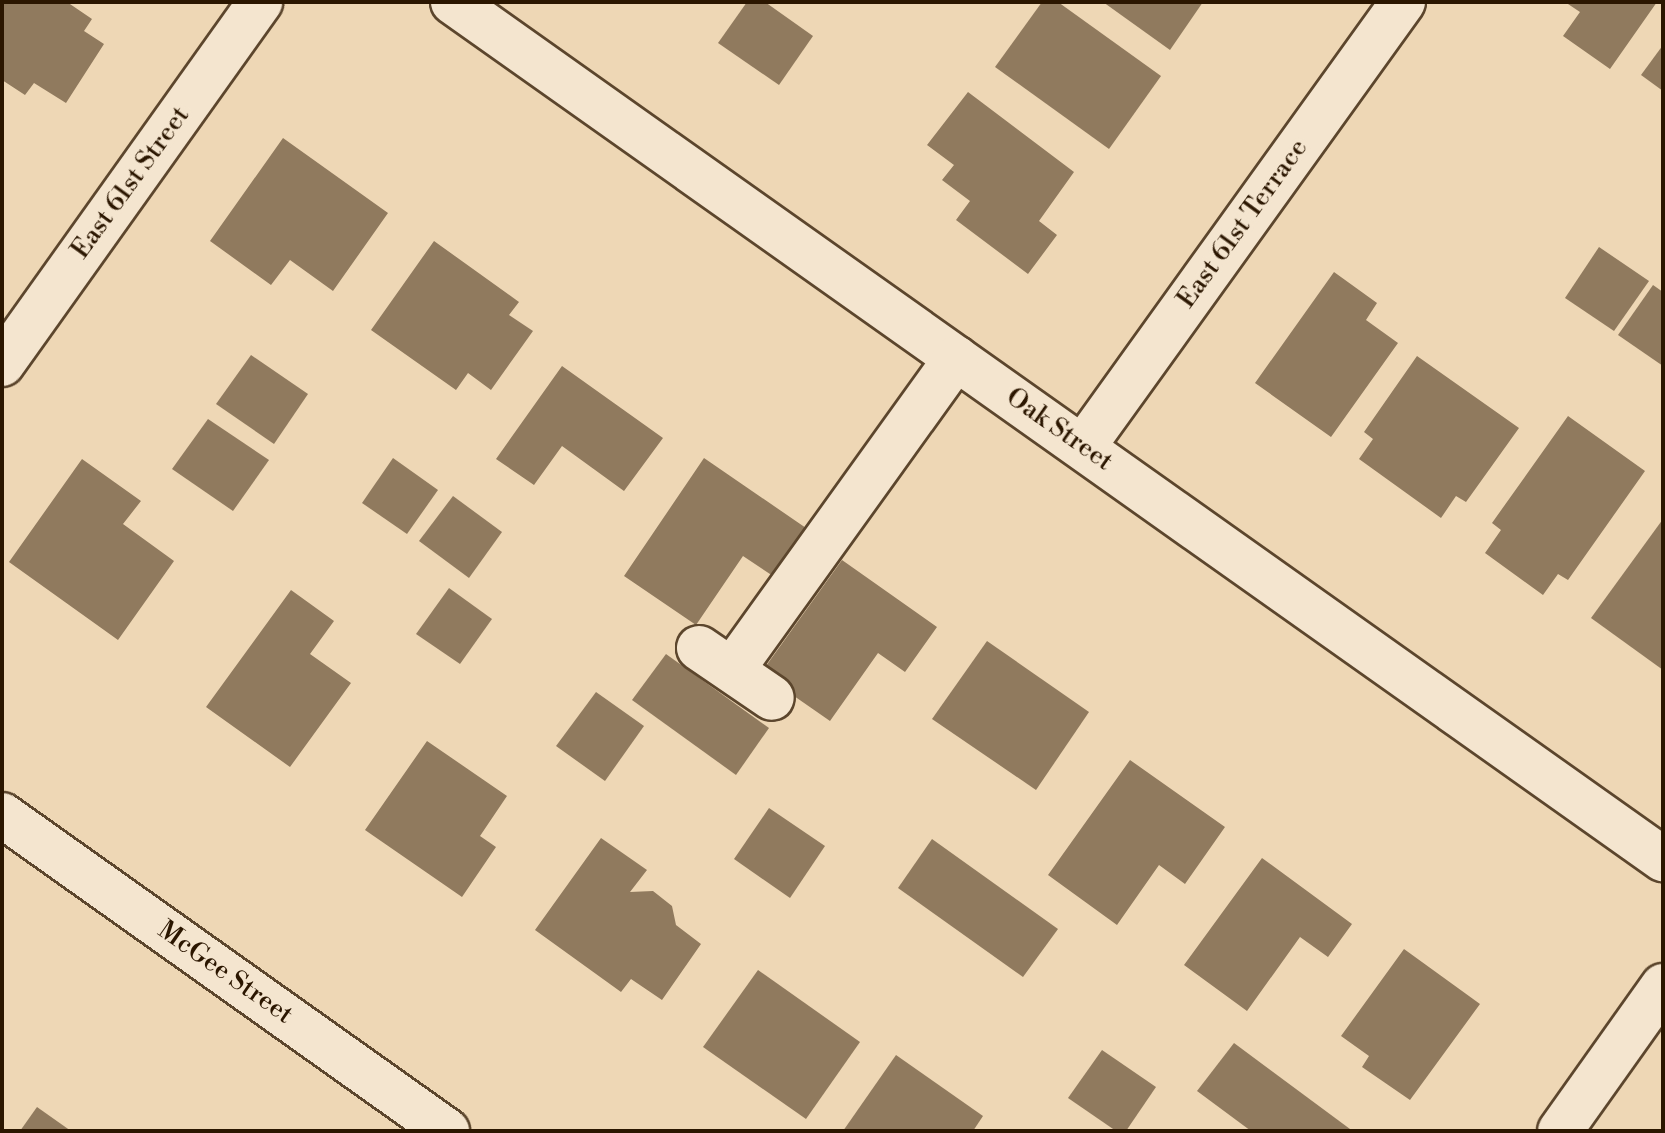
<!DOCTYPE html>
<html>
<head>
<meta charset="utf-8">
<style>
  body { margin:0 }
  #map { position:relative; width:1665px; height:1133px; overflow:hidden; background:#eed7b5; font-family:"Libre Bodoni",serif }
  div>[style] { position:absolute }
  .building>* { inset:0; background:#907a5e }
  .roads { filter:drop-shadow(2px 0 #5c462d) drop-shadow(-2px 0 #5c462d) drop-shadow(0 2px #5c462d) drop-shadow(0 -2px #5c462d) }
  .minor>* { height:44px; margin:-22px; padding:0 22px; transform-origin:22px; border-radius:22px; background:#f4e5cf }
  span { translate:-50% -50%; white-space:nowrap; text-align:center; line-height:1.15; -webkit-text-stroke:8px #f4e5cf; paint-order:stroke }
  .street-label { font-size:26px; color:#2b1600 }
  .frame { position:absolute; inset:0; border:4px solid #2b1600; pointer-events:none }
</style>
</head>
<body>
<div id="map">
  <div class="building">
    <i style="clip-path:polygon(2px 2px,67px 2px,92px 19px,84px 31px,104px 44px,66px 103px,34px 83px,25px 95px,2px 80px)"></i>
    <i style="clip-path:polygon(747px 2px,765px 2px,813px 36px,779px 85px,718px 43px)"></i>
    <i style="clip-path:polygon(1042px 2px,1058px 2px,1161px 76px,1109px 149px,995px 67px)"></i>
    <i style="clip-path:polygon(1103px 2px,1203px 2px,1170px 50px)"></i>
    <i style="clip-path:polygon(1565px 2px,1657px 2px,1610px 69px,1563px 36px,1580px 12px)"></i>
    <i style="clip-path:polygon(1663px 45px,1663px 91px,1641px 75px)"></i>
    <i style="clip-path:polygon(968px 92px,1074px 172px,1039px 221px,1057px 235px,1028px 274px,956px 220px,970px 201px,942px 180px,954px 165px,927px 145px)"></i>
    <i style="clip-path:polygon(283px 138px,388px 213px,333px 291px,290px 260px,271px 285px,210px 241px)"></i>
    <i style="clip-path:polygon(434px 241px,519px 302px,509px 315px,533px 331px,491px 390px,468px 373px,456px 390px,371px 330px)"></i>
    <i style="clip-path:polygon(1599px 247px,1649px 281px,1614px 331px,1565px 298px)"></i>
    <i style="clip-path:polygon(1334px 272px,1377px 303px,1366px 320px,1398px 343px,1331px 437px,1255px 383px)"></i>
    <i style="clip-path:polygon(1653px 285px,1663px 292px,1663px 366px,1618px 335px)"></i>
    <i style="clip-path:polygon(251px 355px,308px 394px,274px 444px,216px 404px)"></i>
    <i style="clip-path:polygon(1417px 356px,1519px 428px,1466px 502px,1456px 496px,1441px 518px,1359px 459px,1373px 439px,1364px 432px)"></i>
    <i style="clip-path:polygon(562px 366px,663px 438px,624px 491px,562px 446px,534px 485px,496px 459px)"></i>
    <i style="clip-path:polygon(1568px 416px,1645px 471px,1568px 580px,1558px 574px,1543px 595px,1485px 553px,1501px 530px,1492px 523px)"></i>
    <i style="clip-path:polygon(208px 419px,269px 460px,233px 511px,172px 469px)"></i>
    <i style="clip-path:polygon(393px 458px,438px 490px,407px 534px,362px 503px)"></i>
    <i style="clip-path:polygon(704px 458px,806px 528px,773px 576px,743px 556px,696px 625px,624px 576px)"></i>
    <i style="clip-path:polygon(82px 459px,141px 501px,123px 524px,174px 561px,118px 640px,9px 562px)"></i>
    <i style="clip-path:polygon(453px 496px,502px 532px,469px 578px,419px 541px)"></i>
    <i style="clip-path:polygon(1663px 519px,1663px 670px,1591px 618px)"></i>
    <i style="clip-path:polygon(842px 560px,937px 627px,905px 672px,878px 653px,830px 721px,761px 673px)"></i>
    <i style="clip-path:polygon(449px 588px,492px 619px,460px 664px,416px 634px)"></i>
    <i style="clip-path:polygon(291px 590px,334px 621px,310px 654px,351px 683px,290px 767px,206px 707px)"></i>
    <i style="clip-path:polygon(987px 641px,1089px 712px,1036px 790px,932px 719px)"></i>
    <i style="clip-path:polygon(666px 654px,769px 728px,736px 775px,632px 700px)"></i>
    <i style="clip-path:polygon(596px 692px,644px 726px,605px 781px,556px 746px)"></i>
    <i style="clip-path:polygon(427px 741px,507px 796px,480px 836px,496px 847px,462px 897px,365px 830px)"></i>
    <i style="clip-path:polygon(1130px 760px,1225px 827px,1185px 884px,1159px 865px,1117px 925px,1048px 875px)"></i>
    <i style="clip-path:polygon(769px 808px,825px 846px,790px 898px,734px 859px)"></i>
    <i style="clip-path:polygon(601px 838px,647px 870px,630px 892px,653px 891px,672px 906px,676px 925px,701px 944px,662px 1000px,631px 979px,621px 992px,535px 930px)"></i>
    <i style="clip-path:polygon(932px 839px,1058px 929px,1023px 977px,898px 888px)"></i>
    <i style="clip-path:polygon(1262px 858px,1352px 924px,1328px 957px,1300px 937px,1247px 1011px,1184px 965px)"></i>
    <i style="clip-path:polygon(1404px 949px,1480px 1004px,1410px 1100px,1362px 1067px,1369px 1056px,1341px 1036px)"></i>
    <i style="clip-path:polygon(758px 970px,860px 1042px,806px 1119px,703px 1047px)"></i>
    <i style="clip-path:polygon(1234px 1043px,1350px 1129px,1349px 1131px,1251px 1131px,1197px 1091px)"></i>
    <i style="clip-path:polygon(1102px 1050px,1156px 1087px,1126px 1131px,1116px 1131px,1068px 1098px)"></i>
    <i style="clip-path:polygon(896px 1055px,983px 1116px,973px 1131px,843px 1131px)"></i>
    <i style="clip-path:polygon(37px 1107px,71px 1131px,20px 1131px)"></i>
  </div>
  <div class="roads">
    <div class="minor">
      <i style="left:453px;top:2px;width:1483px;rotate:35.31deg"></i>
      <i style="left:2px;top:364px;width:445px;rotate:-54.5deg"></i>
      <i style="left:1083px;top:447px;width:548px;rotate:-54.28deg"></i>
      <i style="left:699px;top:648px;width:88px;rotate:34.4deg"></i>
      <i style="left:732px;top:670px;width:384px;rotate:-54.3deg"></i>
      <i style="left:2px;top:815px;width:546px;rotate:35.38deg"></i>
      <i style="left:1560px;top:1131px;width:178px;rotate:-54.6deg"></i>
    </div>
  </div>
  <div class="street-label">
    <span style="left:131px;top:183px;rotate:-54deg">East 61st Street</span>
    <span style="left:1243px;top:224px;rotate:-54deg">East 61st Terrace</span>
    <span style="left:1059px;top:430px;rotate:35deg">Oak Street</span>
    <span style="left:225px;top:973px;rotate:35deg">McGee Street</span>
  </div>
  <div class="frame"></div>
</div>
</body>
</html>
